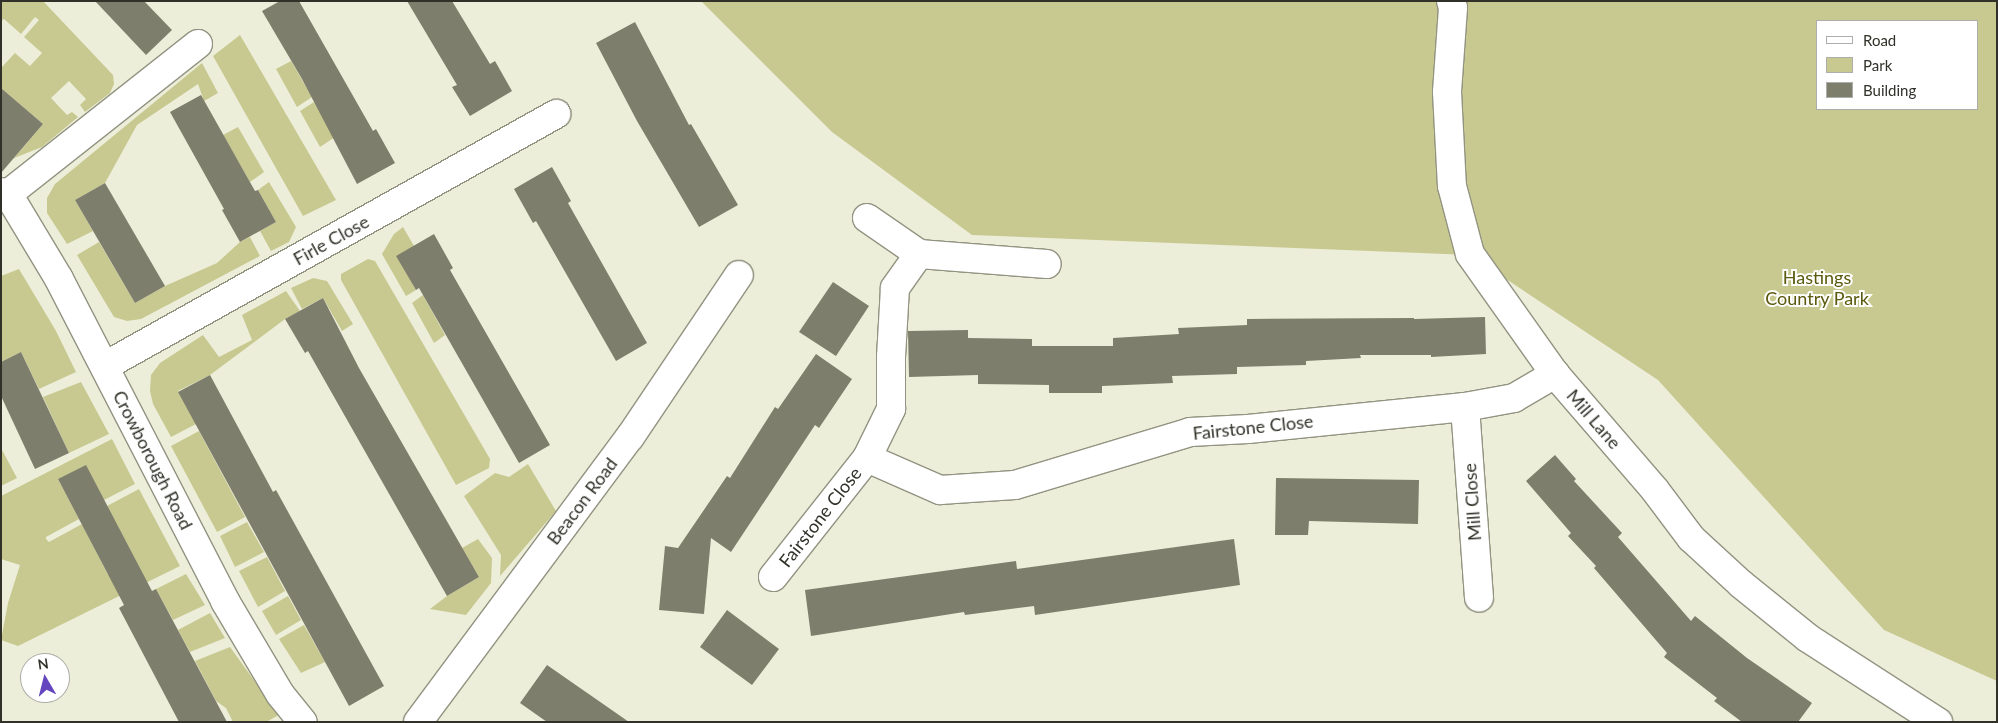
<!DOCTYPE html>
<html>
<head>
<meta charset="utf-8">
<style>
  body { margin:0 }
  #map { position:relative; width:1998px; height:723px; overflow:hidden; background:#edeeda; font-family:Lato,sans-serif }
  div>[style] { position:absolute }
  .green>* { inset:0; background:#c8c990 }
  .building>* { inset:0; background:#7e7e6d }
  .roads { filter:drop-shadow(1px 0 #929381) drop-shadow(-1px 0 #929381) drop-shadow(0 1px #929381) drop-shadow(0 -1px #929381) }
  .minor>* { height:28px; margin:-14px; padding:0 14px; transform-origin:14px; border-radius:14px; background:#fff }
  span { translate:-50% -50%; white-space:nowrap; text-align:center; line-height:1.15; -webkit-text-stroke:4px #fff; paint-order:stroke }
  .street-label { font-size:18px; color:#313129 }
  .park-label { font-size:18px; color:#5a590c }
  .frame { position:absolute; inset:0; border:2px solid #313129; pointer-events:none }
  .legend { position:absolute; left:1816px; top:20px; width:162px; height:90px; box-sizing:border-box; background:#fff; border:1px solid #adada9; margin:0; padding:6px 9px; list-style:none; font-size:15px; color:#313129 }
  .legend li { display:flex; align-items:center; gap:10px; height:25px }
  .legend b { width:25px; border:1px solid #adada9 }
  .north { position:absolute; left:20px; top:653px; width:50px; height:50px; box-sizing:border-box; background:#fff; border:1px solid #adada9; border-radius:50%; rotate:352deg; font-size:14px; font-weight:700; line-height:20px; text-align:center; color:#313129 }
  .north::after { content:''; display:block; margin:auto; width:18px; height:22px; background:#6446be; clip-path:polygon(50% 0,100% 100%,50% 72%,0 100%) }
</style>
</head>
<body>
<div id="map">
  <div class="green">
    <i style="clip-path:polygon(1px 1px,43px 1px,113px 75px,114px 84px,110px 93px,85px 112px,80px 105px,86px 99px,69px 81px,51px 98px,67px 115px,72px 112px,78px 117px,42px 147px,4px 162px,1px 145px,15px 157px,43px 124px,1px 88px,1px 68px,15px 53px,30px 66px,42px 53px,24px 37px,39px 20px,35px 17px,21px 34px,4px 19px,1px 21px)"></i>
    <i style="clip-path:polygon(evenodd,701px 1px,1997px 1px,1997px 681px,1884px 630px,1658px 380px,1470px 255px,972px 235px,832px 132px,701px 1px,1817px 21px,1977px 21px,1977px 109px,1817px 109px,1817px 21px)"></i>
    <i style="clip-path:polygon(240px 35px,336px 200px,303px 216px,213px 56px)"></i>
    <i style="clip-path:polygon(291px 61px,312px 97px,297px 107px,276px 69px)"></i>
    <i style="clip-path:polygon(202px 63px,218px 93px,204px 101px,198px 84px,137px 125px,105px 183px,75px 200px,93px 231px,67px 244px,47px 213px,47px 198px,55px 184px)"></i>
    <i style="clip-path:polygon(314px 102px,335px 137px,320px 147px,300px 111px)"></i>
    <i style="clip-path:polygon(238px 127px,264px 172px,250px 182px,223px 135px)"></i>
    <i style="clip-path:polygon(269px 182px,296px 227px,289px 242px,271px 251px,260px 231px,276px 222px,258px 190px)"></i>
    <i style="clip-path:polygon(403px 227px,414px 246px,397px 256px,416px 290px,406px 296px,382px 254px,394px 234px)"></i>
    <i style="clip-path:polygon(250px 237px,260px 256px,141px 319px,127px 321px,114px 317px,77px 255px,99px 242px,135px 303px,165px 286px,217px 263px,240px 242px)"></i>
    <i style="clip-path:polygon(368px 259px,375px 261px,490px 459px,489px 468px,456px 485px,341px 280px,341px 274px)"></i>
    <i style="clip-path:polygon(19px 269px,56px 331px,76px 372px,39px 389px,21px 352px,1px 362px,1px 276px)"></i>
    <i style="clip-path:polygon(313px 278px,327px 281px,353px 324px,342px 331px,323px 298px,302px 309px,291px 288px)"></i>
    <i style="clip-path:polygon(286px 291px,300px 311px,285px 319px,210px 375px,178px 391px,196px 424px,171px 437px,153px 404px,150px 391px,151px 375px,160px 363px,203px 335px,219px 357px,252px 340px,242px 315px)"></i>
    <i style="clip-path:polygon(423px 295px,445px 335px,434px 343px,412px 303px)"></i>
    <i style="clip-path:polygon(81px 382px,109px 434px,69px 453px,43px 397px)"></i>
    <i style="clip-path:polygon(199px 431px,245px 517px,217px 532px,171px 446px)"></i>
    <i style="clip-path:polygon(112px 439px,135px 484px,104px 500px,58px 479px,79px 519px,46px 537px,46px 539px,49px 542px,82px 524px,108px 575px,136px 561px,107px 506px,139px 489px,180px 566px,18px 646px,1px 640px,8px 603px,20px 565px,1px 559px,1px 496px)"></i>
    <i style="clip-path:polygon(1px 448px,17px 478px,1px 486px)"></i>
    <i style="clip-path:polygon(528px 464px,556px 511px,500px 576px,501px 555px,464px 496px,495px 473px,509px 477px)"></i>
    <i style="clip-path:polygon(247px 522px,264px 552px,235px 567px,220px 536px)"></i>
    <i style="clip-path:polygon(478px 539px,492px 558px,491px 583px,466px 615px,430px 609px,447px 596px,479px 577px,462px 548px)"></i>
    <i style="clip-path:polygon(267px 557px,285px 591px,258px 607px,239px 571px)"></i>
    <i style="clip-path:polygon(186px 574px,205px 605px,173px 620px,156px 589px)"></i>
    <i style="clip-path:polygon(288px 596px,301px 620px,276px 635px,262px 611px)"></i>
    <i style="clip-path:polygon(210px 613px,225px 638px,190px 652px,178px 630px)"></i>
    <i style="clip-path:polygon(304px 625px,325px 662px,301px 673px,279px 639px)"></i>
    <i style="clip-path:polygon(230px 647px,279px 715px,266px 722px,233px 722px,226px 708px,216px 701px,195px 661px)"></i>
  </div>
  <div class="building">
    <i style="clip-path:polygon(95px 1px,144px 1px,172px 30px,146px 55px)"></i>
    <i style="clip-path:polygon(280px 1px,299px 1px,373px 131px,376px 129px,395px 163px,357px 184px,302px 79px,262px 11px)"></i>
    <i style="clip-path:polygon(407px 1px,452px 1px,490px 64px,495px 61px,512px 91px,470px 116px,452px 87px,457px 85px)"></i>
    <i style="clip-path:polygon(635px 22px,689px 125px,691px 124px,738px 205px,699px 227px,637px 121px,596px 43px)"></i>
    <i style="clip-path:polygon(1px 88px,43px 124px,1px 173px)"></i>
    <i style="clip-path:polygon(201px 95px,255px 191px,258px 190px,276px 222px,240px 242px,222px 210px,224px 209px,170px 112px)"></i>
    <i style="clip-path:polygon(552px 167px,571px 201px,568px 203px,647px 343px,616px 361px,536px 221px,533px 223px,514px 189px)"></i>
    <i style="clip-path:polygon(105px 183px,165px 286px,135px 303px,75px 200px)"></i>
    <i style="clip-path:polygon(434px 234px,453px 268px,450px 270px,550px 445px,519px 463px,419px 288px,416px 290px,396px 256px)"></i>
    <i style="clip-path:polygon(833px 282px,869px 306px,836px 356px,799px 332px)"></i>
    <i style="clip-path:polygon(323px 298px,359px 368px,479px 577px,447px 596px,308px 351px,305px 353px,285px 319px)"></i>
    <i style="clip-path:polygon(1485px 317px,1486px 354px,1431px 357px,1431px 355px,1360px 355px,1361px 358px,1306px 361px,1306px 365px,1237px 367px,1237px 374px,1172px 376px,1173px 383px,1102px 386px,1102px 393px,1049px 393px,1049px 385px,978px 384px,978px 375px,909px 377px,908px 331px,968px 330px,968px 338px,1032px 339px,1032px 346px,1113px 346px,1113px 338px,1179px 334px,1178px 328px,1247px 325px,1247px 319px,1414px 318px,1414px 319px)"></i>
    <i style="clip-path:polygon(21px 352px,69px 453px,35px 469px,1px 396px,1px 362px)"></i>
    <i style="clip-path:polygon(816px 354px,852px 379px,819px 428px,815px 425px,731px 552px,711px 538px,704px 614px,659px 610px,665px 546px,678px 548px,727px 476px,730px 478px,775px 407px,778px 409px)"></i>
    <i style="clip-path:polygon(210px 375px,273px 492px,276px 490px,384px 686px,349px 706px,178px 392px)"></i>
    <i style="clip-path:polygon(1555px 455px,1576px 479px,1574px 481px,1622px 533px,1618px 537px,1691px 621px,1695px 616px,1747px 658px,1812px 703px,1798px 722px,1742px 722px,1714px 701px,1717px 698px,1664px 657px,1667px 653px,1594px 568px,1596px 566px,1568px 536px,1571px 533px,1526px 481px)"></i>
    <i style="clip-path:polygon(86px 465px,152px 591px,156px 589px,227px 722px,179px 722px,119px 608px,124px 605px,58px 479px)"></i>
    <i style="clip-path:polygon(1276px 478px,1419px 480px,1418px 524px,1309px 521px,1308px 535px,1275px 535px)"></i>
    <i style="clip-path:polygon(1234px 539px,1240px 585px,1035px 615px,1034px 606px,965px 615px,964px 612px,811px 636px,805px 590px,1016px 561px,1017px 569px)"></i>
    <i style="clip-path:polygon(727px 610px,779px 649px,752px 685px,700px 647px)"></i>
    <i style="clip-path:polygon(547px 665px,629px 722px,547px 722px,520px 703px)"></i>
  </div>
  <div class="roads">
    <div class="minor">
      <i style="left:1451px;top:1px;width:7px;rotate:74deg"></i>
      <i style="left:1453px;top:8px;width:84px;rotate:94.1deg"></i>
      <i style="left:1447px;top:92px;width:94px;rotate:87deg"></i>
      <i style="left:1452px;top:186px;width:70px;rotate:75.2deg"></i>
      <i style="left:1470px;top:254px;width:147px;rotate:54.7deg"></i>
      <i style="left:1555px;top:374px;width:153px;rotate:49.2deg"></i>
      <i style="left:1655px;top:490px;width:60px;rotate:53.1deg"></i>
      <i style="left:1691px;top:538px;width:68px;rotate:42.6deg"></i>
      <i style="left:1741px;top:584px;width:86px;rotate:38.9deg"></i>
      <i style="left:1808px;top:638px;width:155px;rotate:32.9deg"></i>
      <i style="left:1px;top:192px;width:7px;rotate:16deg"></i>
      <i style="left:8px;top:194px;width:242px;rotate:-38.3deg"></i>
      <i style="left:8px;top:194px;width:99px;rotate:59deg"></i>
      <i style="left:59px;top:279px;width:362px;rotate:62.7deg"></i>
      <i style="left:225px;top:601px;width:108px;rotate:59.4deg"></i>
      <i style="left:280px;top:694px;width:36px;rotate:51deg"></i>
      <i style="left:867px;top:218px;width:63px;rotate:34.7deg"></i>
      <i style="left:919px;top:254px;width:128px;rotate:4.5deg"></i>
      <i style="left:105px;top:366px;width:517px;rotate:-29.19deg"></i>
      <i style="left:1465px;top:407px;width:191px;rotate:85.8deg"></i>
      <i style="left:867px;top:458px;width:80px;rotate:23.7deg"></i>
      <i style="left:940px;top:490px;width:75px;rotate:-3.8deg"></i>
      <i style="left:1015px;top:485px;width:183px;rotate:-16.8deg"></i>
      <i style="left:1190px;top:432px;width:58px;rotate:-3deg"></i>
      <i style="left:1248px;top:429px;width:218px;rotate:-5.8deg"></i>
      <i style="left:1465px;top:407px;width:50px;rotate:-10.4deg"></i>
      <i style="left:1514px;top:398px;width:48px;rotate:-30.3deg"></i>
      <i style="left:773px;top:577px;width:152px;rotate:-51.7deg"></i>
      <i style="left:867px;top:458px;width:55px;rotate:-63.9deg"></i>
      <i style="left:891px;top:409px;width:52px;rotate:-90deg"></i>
      <i style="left:891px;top:357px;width:69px;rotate:-86.7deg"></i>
      <i style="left:895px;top:288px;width:42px;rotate:-54.8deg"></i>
      <i style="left:418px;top:722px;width:355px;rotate:-53.4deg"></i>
      <i style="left:630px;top:437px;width:195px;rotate:-56.1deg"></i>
    </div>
  </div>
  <div class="street-label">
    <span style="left:331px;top:240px;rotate:-29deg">Firle Close</span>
    <span style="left:1594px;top:419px;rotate:49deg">Mill Lane</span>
    <span style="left:1253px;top:427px;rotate:-6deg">Fairstone Close</span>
    <span style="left:153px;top:460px;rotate:63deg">Crowborough Road</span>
    <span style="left:582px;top:501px;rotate:-53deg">Beacon Road</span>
    <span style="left:1472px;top:502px;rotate:-94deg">Mill Close</span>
    <span style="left:820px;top:517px;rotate:-52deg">Fairstone Close</span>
  </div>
  <div class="park-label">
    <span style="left:1817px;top:288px">Hastings<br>Country Park</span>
  </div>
  <div class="frame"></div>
  <ul class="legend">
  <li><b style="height:6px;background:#fff"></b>Road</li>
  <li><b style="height:14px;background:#c8c990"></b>Park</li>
  <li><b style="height:14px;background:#7e7e6d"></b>Building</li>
  </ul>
  <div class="north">N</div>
</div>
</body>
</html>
